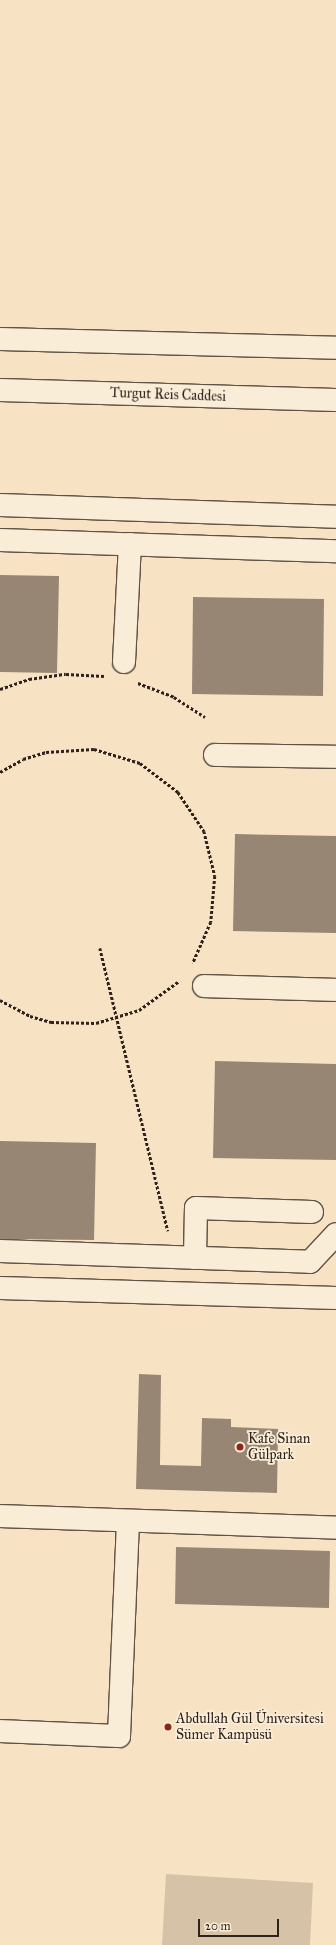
<!DOCTYPE html>
<html>
<head>
<meta charset="utf-8">
<style>
  body { margin:0 }
  #map { position:relative; width:336px; height:1945px; overflow:hidden; background:#f7e3c3; font-family:"IM FELL Great Primer",serif }
  div>[style] { position:absolute }
  .green>* { inset:0; background:#d5c2a7 }
  .building>* { inset:0; background:#978673 }
  .path>* { height:2.5px; margin-top:-1.25px; transform-origin:0; background:repeating-linear-gradient(90deg,#2f221c 0 3px,transparent 0 5px) }
  .roads { filter:drop-shadow(1px 0 #615246) drop-shadow(-1px 0 #615246) drop-shadow(0 1px #615246) drop-shadow(0 -1px #615246) }
  .street>* { height:22px; margin:-11px; padding:0 11px; transform-origin:11px; border-radius:11px; background:#faedd8 }
  .secondary>* { height:22px; margin:-11px; padding:0 11px; transform-origin:11px; border-radius:11px; background:#faedd8 }
  .dots>* { width:11px; height:11px; translate:-50% -50%; box-sizing:border-box; border:2px solid #faedd8; border-radius:50% }
  span { translate:-50% -50%; white-space:nowrap; text-align:center; line-height:1.15; -webkit-text-stroke:3.5px #faedd8; paint-order:stroke }
  .street-label { font-size:14px; color:#2f221c }
  .poi-label { font-size:14px; color:#2f221c }
  .left { translate:0 -50%; text-align:left }
  .scale { position:absolute; left:198px; top:1919px; width:81px; height:18px; box-sizing:border-box; border:2px solid #2f221c; border-top:0; padding-left:5px; font-size:12px; line-height:14px; white-space:nowrap; color:#2f221c; -webkit-text-stroke:3px #faedd8; paint-order:stroke }
</style>
</head>
<body>
<div id="map">
  <div class="green">
    <i style="clip-path:polygon(166px 1874px,313px 1883px,310px 1945px,162px 1945px)"></i>
  </div>
  <div class="building">
    <i style="clip-path:polygon(0 575px,59px 576px,57px 673px,0 672px)"></i>
    <i style="clip-path:polygon(193px 597px,324px 599px,323px 696px,192px 694px)"></i>
    <i style="clip-path:polygon(235px 834px,336px 836px,336px 933px,233px 931px)"></i>
    <i style="clip-path:polygon(215px 1061px,336px 1064px,336px 1160px,213px 1158px)"></i>
    <i style="clip-path:polygon(0 1141px,96px 1143px,94px 1240px,0 1239px)"></i>
    <i style="clip-path:polygon(139px 1374px,161px 1375px,160px 1465px,201px 1466px,202px 1418px,231px 1419px,231px 1427px,278px 1429px,277px 1493px,136px 1489px)"></i>
    <i style="clip-path:polygon(176px 1547px,330px 1551px,329px 1608px,175px 1604px)"></i>
  </div>
  <div class="path">
    <i style="left:138px;top:683px;width:39px;rotate:21deg"></i>
    <i style="left:174px;top:697px;width:37px;rotate:33deg"></i>
    <i style="left:0;top:689px;width:31px;rotate:-19deg"></i>
    <i style="left:29px;top:679px;width:37px;rotate:-8deg"></i>
    <i style="left:66px;top:674px;width:38px;rotate:3deg"></i>
    <i style="left:0;top:772px;width:26px;rotate:-29deg"></i>
    <i style="left:23px;top:759px;width:24px;rotate:-17deg"></i>
    <i style="left:46px;top:752px;width:48px;rotate:-3.6deg"></i>
    <i style="left:94px;top:749px;width:48px;rotate:16.9deg"></i>
    <i style="left:140px;top:763px;width:48px;rotate:37.3deg"></i>
    <i style="left:178px;top:792px;width:47px;rotate:56.3deg"></i>
    <i style="left:204px;top:831px;width:46px;rotate:76.3deg"></i>
    <i style="left:215px;top:876px;width:46px;rotate:95deg"></i>
    <i style="left:211px;top:922px;width:45px;rotate:113.7deg"></i>
    <i style="left:100px;top:948px;width:291px;rotate:76.5deg"></i>
    <i style="left:0;top:1000px;width:34px;rotate:28deg"></i>
    <i style="left:30px;top:1016px;width:22px;rotate:16deg"></i>
    <i style="left:51px;top:1022px;width:45px;rotate:1.3deg"></i>
    <i style="left:96px;top:1023px;width:45px;rotate:-16.8deg"></i>
    <i style="left:139px;top:1010px;width:49px;rotate:-35.9deg"></i>
  </div>
  <div class="roads">
    <div class="street">
      <i style="left:0;top:505px;width:336px;rotate:2deg"></i>
      <i style="left:0;top:540px;width:336px;rotate:1.9deg"></i>
      <i style="left:124px;top:662px;width:118px;rotate:-87.1deg"></i>
      <i style="left:215px;top:755px;width:121px;rotate:0.9deg"></i>
      <i style="left:204px;top:986px;width:132px;rotate:1.7deg"></i>
      <i style="left:0;top:1251px;width:310px;rotate:2deg"></i>
      <i style="left:310px;top:1262px;width:38px;rotate:-47deg"></i>
      <i style="left:195px;top:1258px;width:50px;rotate:-88.9deg"></i>
      <i style="left:196px;top:1208px;width:116px;rotate:2deg"></i>
      <i style="left:0;top:1288px;width:336px;rotate:1.7deg"></i>
      <i style="left:0;top:1516px;width:336px;rotate:2deg"></i>
      <i style="left:0;top:1731px;width:119px;rotate:2.4deg"></i>
      <i style="left:119px;top:1736px;width:215px;rotate:-87.6deg"></i>
    </div>
    <div class="secondary">
      <i style="left:0;top:339px;width:336px;rotate:1.5deg"></i>
      <i style="left:0;top:390px;width:336px;rotate:1.7deg"></i>
    </div>
  </div>
  <div class="dots">
    <i style="left:240px;top:1447px;background:#8f2418"></i>
    <i style="left:168px;top:1727px;background:#8f2418"></i>
  </div>
  <div class="street-label">
    <span style="left:168px;top:395px;rotate:2deg">Turgut Reis Caddesi</span>
  </div>
  <div class="poi-label">
    <span class="left" style="left:248px;top:1447px">Kafe Sinan<br>Gülpark</span>
    <span class="left" style="left:176px;top:1727px">Abdullah Gül Üniversitesi<br>Sümer Kampüsü</span>
  </div>
  <div class="scale">20 m</div>
</div>
</body>
</html>
